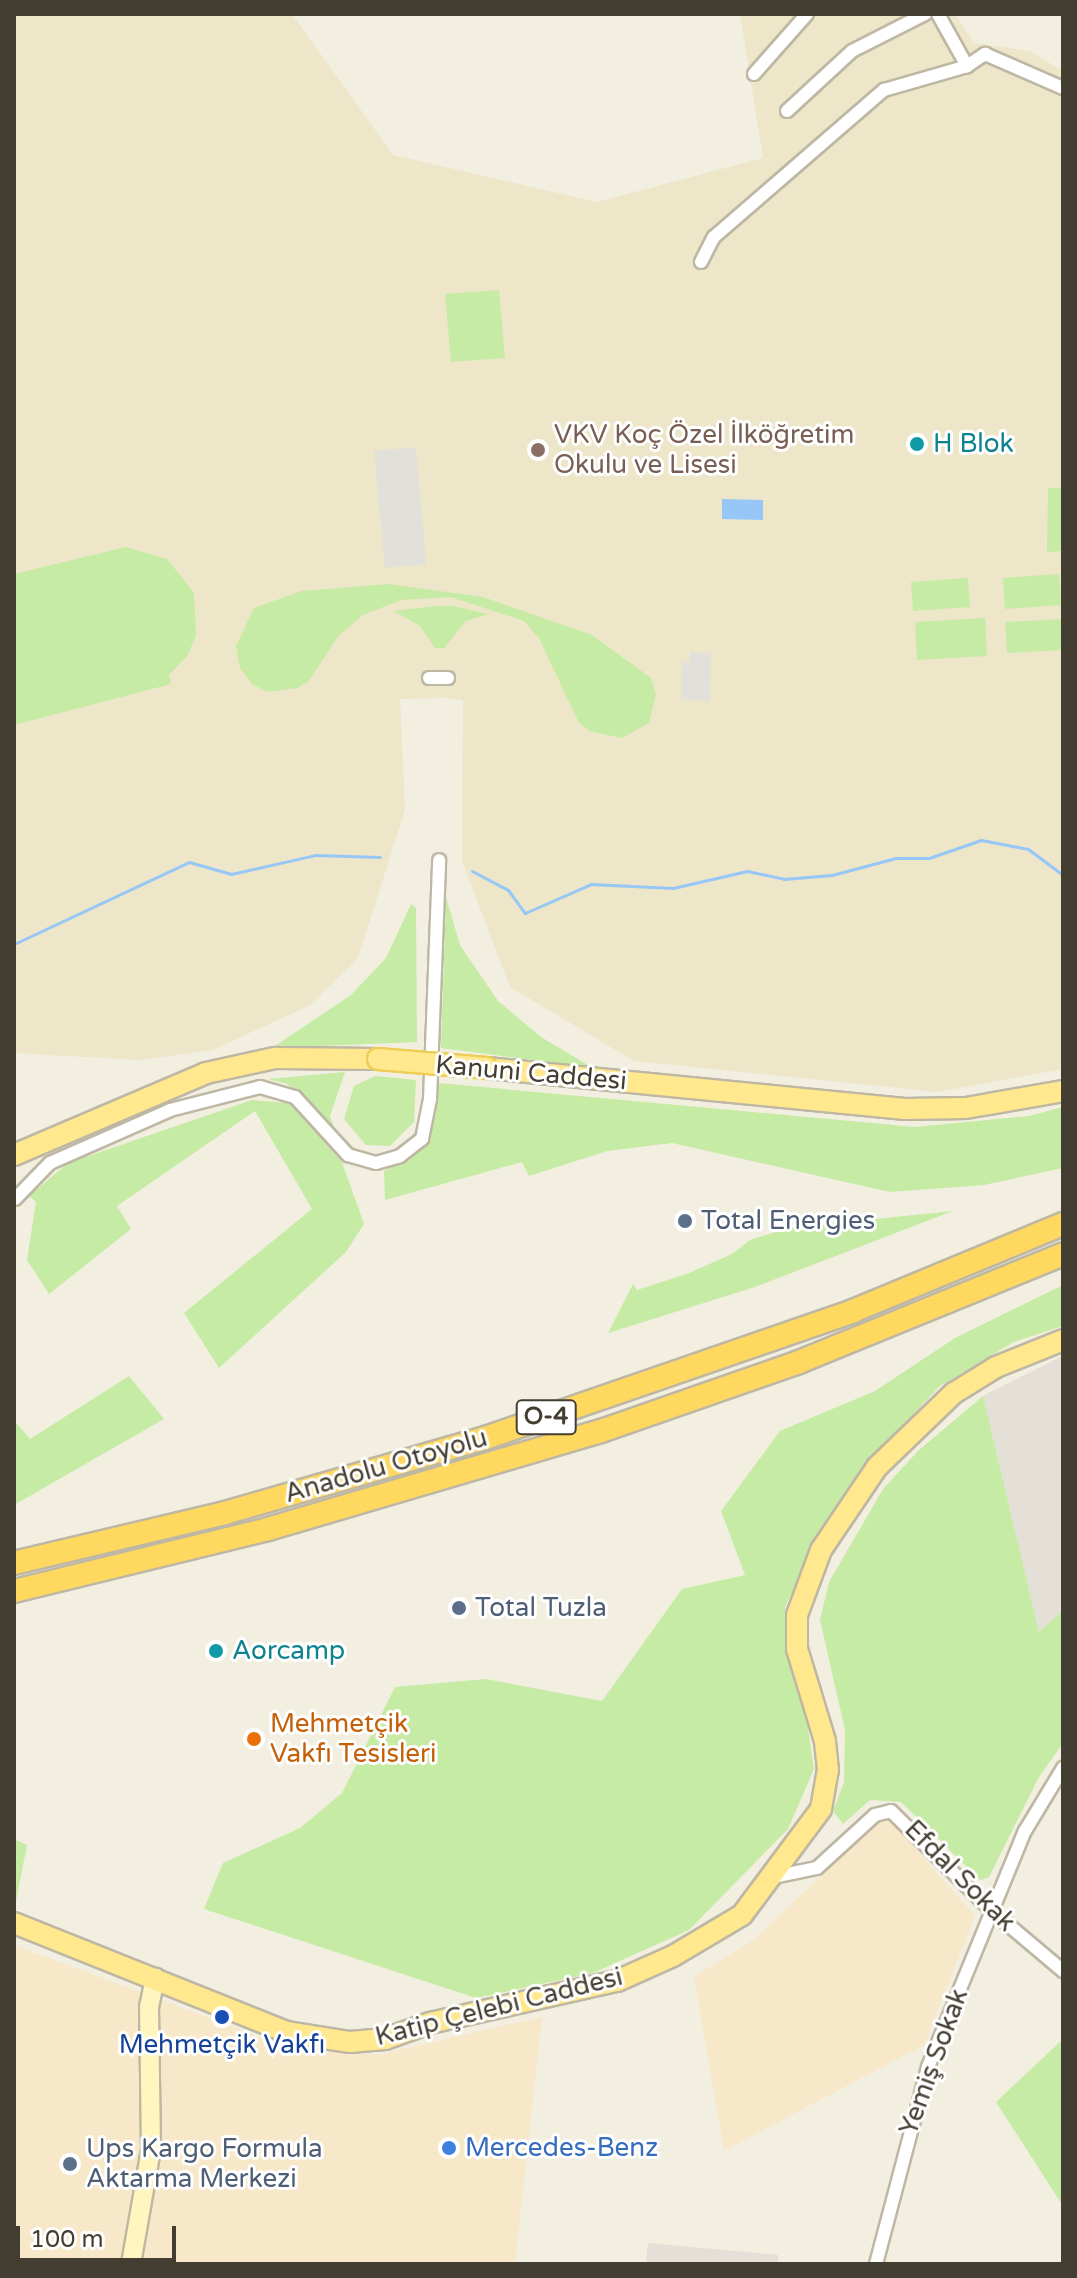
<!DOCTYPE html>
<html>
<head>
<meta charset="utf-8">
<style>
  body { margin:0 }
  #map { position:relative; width:1077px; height:2278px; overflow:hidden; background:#f2efe1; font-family:"Varela Round",sans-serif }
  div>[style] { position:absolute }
  .commercial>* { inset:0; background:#f7e8c9 }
  .industrial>* { inset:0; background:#e4dfd7 }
  .education>* { inset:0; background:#ede6c9 }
  .green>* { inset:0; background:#c6eba5 }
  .parking>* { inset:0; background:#e2e0da }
  .water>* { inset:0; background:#96c7f6 }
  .stream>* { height:3px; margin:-1.5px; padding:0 1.5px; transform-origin:1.5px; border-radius:1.5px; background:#96c7f6 }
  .roads { filter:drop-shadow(2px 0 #beb7a4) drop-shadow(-2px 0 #beb7a4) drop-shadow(0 2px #beb7a4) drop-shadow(0 -2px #beb7a4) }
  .street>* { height:12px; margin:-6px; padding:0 6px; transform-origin:6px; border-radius:6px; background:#fff }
  .secondary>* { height:18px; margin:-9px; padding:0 9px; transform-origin:9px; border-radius:9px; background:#fff5be }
  .primary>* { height:20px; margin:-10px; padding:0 10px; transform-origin:10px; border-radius:10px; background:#ffe88d }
  .highway>* { height:22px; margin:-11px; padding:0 11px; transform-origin:11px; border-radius:11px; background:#ffd85f }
  .bridges { filter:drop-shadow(2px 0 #edcd54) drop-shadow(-2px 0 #edcd54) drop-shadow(0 2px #edcd54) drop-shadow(0 -2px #edcd54) }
  .primary-bridge>* { height:20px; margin:-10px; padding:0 10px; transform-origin:10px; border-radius:10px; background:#ffe88d }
  .dots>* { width:22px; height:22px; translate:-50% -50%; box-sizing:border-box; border:4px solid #fff; border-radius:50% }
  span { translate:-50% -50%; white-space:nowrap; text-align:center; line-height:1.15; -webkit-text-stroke:6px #fff; paint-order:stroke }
  .shield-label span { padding:2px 6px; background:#fff; border:2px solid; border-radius:6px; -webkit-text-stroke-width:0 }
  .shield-label { font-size:24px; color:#443e32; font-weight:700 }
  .education-label { font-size:26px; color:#785e54 }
  .left { translate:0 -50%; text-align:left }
  .culture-label { font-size:26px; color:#0d838f }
  .street-label { font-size:26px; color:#443e32 }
  .service-label { font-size:26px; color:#4e5e75 }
  .food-label { font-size:26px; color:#c56008 }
  .transit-label { font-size:26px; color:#164399 }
  .shop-label { font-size:26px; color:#366cbe }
  .frame { position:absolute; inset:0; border:16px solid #443e32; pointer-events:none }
  .scale { position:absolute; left:16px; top:2226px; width:160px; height:36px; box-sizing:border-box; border:4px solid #443e32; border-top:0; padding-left:10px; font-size:24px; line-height:28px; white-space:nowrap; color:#443e32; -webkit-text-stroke:6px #fff; paint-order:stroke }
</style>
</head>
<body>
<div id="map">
  <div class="commercial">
    <i style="clip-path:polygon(878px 1821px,893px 1823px,975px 1916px,924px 2045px,724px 2151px,694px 1977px,756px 1938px)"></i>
    <i style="clip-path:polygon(14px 1945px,285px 2046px,377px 2055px,542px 2017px,515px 2264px,14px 2264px)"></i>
  </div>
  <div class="industrial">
    <i style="clip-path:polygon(1063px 1356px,1063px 1610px,1039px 1632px,983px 1396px)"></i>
    <i style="clip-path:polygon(648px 2243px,778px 2255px,778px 2264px,646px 2264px)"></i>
  </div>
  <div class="education">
    <i style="clip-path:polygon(14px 14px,292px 14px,393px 155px,597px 202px,763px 158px,740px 14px,955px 14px,974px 43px,1030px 51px,1063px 71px,1063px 1069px,937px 1092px,634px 1061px,510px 987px,462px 861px,463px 700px,447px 698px,400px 699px,405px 810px,358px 958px,310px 1005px,213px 1050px,140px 1060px,14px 1053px)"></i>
  </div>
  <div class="green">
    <i style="clip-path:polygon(499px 290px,505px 358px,451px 362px,445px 294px)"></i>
    <i style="clip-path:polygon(1048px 488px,1063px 488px,1063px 551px,1047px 552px)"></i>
    <i style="clip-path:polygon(126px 547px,167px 559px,194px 593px,196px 636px,187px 656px,169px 675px,171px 684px,14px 725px,14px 574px)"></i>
    <i style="clip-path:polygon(1059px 574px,1061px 605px,1005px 609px,1003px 578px)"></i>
    <i style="clip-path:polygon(968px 578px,970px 607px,913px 611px,911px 582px)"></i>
    <i style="clip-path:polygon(388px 584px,483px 597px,592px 635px,651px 678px,656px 695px,649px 723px,622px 738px,589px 731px,578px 721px,539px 638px,524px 621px,451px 597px,401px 600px,363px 615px,338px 636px,309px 681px,297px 688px,267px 692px,252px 684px,240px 668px,236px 646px,254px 608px,302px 591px)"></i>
    <i style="clip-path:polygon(436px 606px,454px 606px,488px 614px,466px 621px,444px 648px,435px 648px,420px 626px,393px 611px)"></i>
    <i style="clip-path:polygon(985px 618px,987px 656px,917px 660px,915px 622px)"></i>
    <i style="clip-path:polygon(1062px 619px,1063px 650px,1007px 653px,1005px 622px)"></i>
    <i style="clip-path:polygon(446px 897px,460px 945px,498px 1001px,541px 1037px,593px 1068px,441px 1048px)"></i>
    <i style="clip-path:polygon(411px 904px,416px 908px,417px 1042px,272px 1048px,351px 995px,386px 958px)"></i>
    <i style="clip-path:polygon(345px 1072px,330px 1116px,337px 1136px,287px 1084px,268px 1079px)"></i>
    <i style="clip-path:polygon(375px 1076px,416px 1080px,414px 1122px,390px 1146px,366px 1145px,344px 1119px,354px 1086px)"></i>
    <i style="clip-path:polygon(439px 1083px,915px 1127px,1029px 1116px,1063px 1107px,1063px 1168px,984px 1185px,890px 1192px,672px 1143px,607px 1151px,529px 1176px,522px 1162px,385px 1200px,384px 1171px,428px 1142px)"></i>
    <i style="clip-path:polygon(252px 1100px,289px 1103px,342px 1162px,364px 1224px,346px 1252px,219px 1368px,184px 1313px,312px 1209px,255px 1111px,117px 1206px,131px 1229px,49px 1294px,27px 1260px,36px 1202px,29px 1196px,68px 1163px)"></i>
    <i style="clip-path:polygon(953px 1211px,755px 1287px,608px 1333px,633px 1284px,637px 1290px,689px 1273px,732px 1254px,750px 1240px,788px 1228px)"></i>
    <i style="clip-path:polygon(1063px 1285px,1063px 1326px,1014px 1342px,940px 1386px,880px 1449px,824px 1527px,785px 1607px,788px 1657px,807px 1721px,814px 1769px,788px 1829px,689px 1930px,593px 1973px,476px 1998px,204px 1909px,223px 1863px,300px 1828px,342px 1793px,395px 1687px,486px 1679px,602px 1701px,682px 1589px,745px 1575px,721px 1511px,780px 1431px,875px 1391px,955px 1338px)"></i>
    <i style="clip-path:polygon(129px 1376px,164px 1419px,14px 1505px,14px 1420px,30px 1439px)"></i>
    <i style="clip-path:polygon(983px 1396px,1039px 1632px,1063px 1610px,1063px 1743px,1039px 1777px,989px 1877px,980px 1880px,901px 1802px,870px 1800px,843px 1824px,833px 1811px,844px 1782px,845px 1730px,820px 1620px,829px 1582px,883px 1489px,918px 1451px)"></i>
    <i style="clip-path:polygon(14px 1839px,27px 1845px,15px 1906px,14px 1905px)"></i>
    <i style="clip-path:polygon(1063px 2039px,1063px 2206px,996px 2102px)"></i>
  </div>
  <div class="parking">
    <i style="clip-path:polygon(416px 447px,426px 564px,385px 568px,374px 451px)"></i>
    <i style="clip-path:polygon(690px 652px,711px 653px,710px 701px,681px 700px,682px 661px,690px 661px)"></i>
  </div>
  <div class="water">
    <i style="clip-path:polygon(722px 499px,763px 500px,763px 520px,722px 519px)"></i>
  </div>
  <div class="stream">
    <i style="left:472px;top:871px;width:41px;rotate:27.8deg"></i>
    <i style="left:508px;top:890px;width:29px;rotate:54deg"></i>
    <i style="left:525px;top:913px;width:72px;rotate:-23.7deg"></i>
    <i style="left:591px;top:884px;width:82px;rotate:2.8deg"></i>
    <i style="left:673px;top:888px;width:76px;rotate:-12.9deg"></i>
    <i style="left:747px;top:871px;width:38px;rotate:12deg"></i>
    <i style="left:784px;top:879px;width:48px;rotate:-4.8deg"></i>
    <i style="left:832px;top:875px;width:66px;rotate:-14.9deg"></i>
    <i style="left:896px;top:858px;width:33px"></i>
    <i style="left:929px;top:858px;width:55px;rotate:-19.1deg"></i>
    <i style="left:981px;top:840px;width:48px;rotate:10.8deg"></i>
    <i style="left:1028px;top:849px;width:44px;rotate:36.6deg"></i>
    <i style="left:14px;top:944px;width:193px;rotate:-25.1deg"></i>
    <i style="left:189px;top:862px;width:44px;rotate:15.9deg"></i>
    <i style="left:231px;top:874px;width:86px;rotate:-12.7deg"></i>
    <i style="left:315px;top:855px;width:65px;rotate:1.8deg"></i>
  </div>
  <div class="roads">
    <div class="street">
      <i style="left:938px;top:14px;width:60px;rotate:60.9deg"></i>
      <i style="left:754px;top:74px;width:80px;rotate:-48.5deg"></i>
      <i style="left:787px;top:111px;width:88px;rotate:-42.7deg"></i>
      <i style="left:852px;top:51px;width:82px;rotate:-26.9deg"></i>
      <i style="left:701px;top:262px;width:28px;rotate:-63deg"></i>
      <i style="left:714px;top:237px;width:225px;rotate:-40.9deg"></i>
      <i style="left:884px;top:90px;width:86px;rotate:-16.1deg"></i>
      <i style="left:967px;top:66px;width:22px;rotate:-34deg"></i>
      <i style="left:985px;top:54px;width:85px;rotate:23.6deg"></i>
      <i style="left:429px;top:678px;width:19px"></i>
      <i style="left:15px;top:1199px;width:50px;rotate:-45.8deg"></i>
      <i style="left:50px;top:1163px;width:131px;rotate:-23.8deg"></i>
      <i style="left:170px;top:1110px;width:93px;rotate:-14.3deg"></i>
      <i style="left:260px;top:1087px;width:36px;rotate:16deg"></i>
      <i style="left:295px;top:1097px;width:79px;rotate:47.6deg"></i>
      <i style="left:348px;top:1155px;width:29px;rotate:16deg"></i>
      <i style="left:376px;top:1163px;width:25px;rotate:-16deg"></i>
      <i style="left:400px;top:1156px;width:28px;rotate:-38deg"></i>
      <i style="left:422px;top:1139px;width:41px;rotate:-78.7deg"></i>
      <i style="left:430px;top:1099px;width:239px;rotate:-87.8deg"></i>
      <i style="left:773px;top:1877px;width:45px;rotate:-11.6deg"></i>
      <i style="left:817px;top:1868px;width:79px;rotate:-42.4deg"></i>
      <i style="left:875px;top:1815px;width:16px;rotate:-14deg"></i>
      <i style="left:891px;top:1811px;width:142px;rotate:44.7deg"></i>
      <i style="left:992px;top:1911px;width:93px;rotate:40.2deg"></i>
      <i style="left:876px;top:2264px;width:204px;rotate:-75.2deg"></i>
      <i style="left:928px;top:2067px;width:255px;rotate:-67.7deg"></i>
      <i style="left:1025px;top:1831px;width:74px;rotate:-58.9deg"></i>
    </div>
    <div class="secondary">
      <i style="left:131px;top:2264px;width:117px;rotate:-80.1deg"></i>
      <i style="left:151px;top:2149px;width:142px;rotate:-90.8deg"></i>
      <i style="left:149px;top:2007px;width:30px;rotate:-78deg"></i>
    </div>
    <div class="primary">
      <i style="left:487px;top:1068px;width:420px;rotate:5.6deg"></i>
      <i style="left:905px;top:1109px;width:61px;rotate:-0.9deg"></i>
      <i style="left:966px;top:1108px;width:98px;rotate:-9.9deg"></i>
      <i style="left:14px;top:1155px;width:209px;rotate:-23.1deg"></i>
      <i style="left:206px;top:1073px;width:71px;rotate:-12.3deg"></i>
      <i style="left:275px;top:1058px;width:103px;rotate:0.6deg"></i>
      <i style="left:14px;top:1923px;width:293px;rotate:21.8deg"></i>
      <i style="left:286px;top:2032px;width:65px;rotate:8.9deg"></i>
      <i style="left:350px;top:2042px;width:35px;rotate:-5deg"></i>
      <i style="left:385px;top:2039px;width:48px;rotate:-19.6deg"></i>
      <i style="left:430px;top:2023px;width:192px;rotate:-12.7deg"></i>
      <i style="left:617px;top:1981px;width:61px;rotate:-24.1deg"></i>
      <i style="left:673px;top:1956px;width:80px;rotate:-30.7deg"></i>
      <i style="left:742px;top:1915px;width:132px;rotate:-53.3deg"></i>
      <i style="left:821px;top:1809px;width:40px;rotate:-80deg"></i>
      <i style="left:828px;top:1770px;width:29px;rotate:-96deg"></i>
      <i style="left:825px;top:1741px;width:96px;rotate:-106.9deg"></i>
      <i style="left:797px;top:1649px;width:34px;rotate:-90deg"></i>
      <i style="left:797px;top:1615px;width:69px;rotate:-69.7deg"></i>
      <i style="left:821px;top:1550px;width:100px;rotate:-56deg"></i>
      <i style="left:877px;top:1467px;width:107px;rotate:-43.9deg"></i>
      <i style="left:954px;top:1393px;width:49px;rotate:-31.8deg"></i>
      <i style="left:996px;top:1367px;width:72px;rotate:-21.9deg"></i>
    </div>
    <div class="highway">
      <i style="left:14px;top:1563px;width:217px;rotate:-13.3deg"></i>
      <i style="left:225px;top:1513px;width:271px;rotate:-16.1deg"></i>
      <i style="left:485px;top:1438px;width:389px;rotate:-19deg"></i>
      <i style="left:853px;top:1311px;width:227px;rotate:-22.5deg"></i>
      <i style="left:14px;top:1591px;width:261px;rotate:-13.7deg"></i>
      <i style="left:268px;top:1529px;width:347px;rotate:-16.4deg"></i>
      <i style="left:601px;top:1431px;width:210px;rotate:-19.2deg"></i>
      <i style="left:799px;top:1362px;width:285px;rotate:-22.2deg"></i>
    </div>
  </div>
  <div class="bridges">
    <div class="primary-bridge">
      <i style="left:378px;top:1059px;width:109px;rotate:4.7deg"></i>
    </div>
  </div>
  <div class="dots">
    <i style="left:917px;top:444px;background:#0f9aa8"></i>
    <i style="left:538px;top:450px;background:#8d6e63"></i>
    <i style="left:685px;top:1221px;background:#5c6f8a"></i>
    <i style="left:459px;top:1608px;background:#5c6f8a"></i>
    <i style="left:216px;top:1651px;background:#0f9aa8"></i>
    <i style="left:254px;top:1739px;background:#e8710a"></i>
    <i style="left:222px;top:2017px;background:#1a4fb4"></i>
    <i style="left:449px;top:2148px;background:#3f7fe0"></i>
    <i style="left:70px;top:2164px;background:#5c6f8a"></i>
  </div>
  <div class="shield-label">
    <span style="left:546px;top:1417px">O-4</span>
  </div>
  <div class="education-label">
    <span class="left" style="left:554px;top:450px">VKV Koç Özel İlköğretim<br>Okulu ve Lisesi</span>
  </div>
  <div class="culture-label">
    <span class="left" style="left:933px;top:444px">H Blok</span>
    <span class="left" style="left:232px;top:1651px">Aorcamp</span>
  </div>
  <div class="street-label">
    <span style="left:531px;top:1073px;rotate:5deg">Kanuni Caddesi</span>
    <span style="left:386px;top:1466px;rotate:-16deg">Anadolu Otoyolu</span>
    <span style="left:960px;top:1876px;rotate:45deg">Efdal Sokak</span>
    <span style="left:499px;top:2007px;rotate:-14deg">Katip Çelebi Caddesi</span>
    <span style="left:934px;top:2062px;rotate:-70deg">Yemiş Sokak</span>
  </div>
  <div class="service-label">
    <span class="left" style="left:701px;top:1221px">Total Energies</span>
    <span class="left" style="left:475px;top:1608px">Total Tuzla</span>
    <span class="left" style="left:86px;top:2164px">Ups Kargo Formula<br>Aktarma Merkezi</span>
  </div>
  <div class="food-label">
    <span class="left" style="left:270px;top:1739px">Mehmetçik<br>Vakfı Tesisleri</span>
  </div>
  <div class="transit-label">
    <span style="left:222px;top:2045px">Mehmetçik Vakfı</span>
  </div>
  <div class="shop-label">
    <span class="left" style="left:465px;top:2148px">Mercedes-Benz</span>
  </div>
  <div class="frame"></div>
  <div class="scale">100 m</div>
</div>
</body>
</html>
